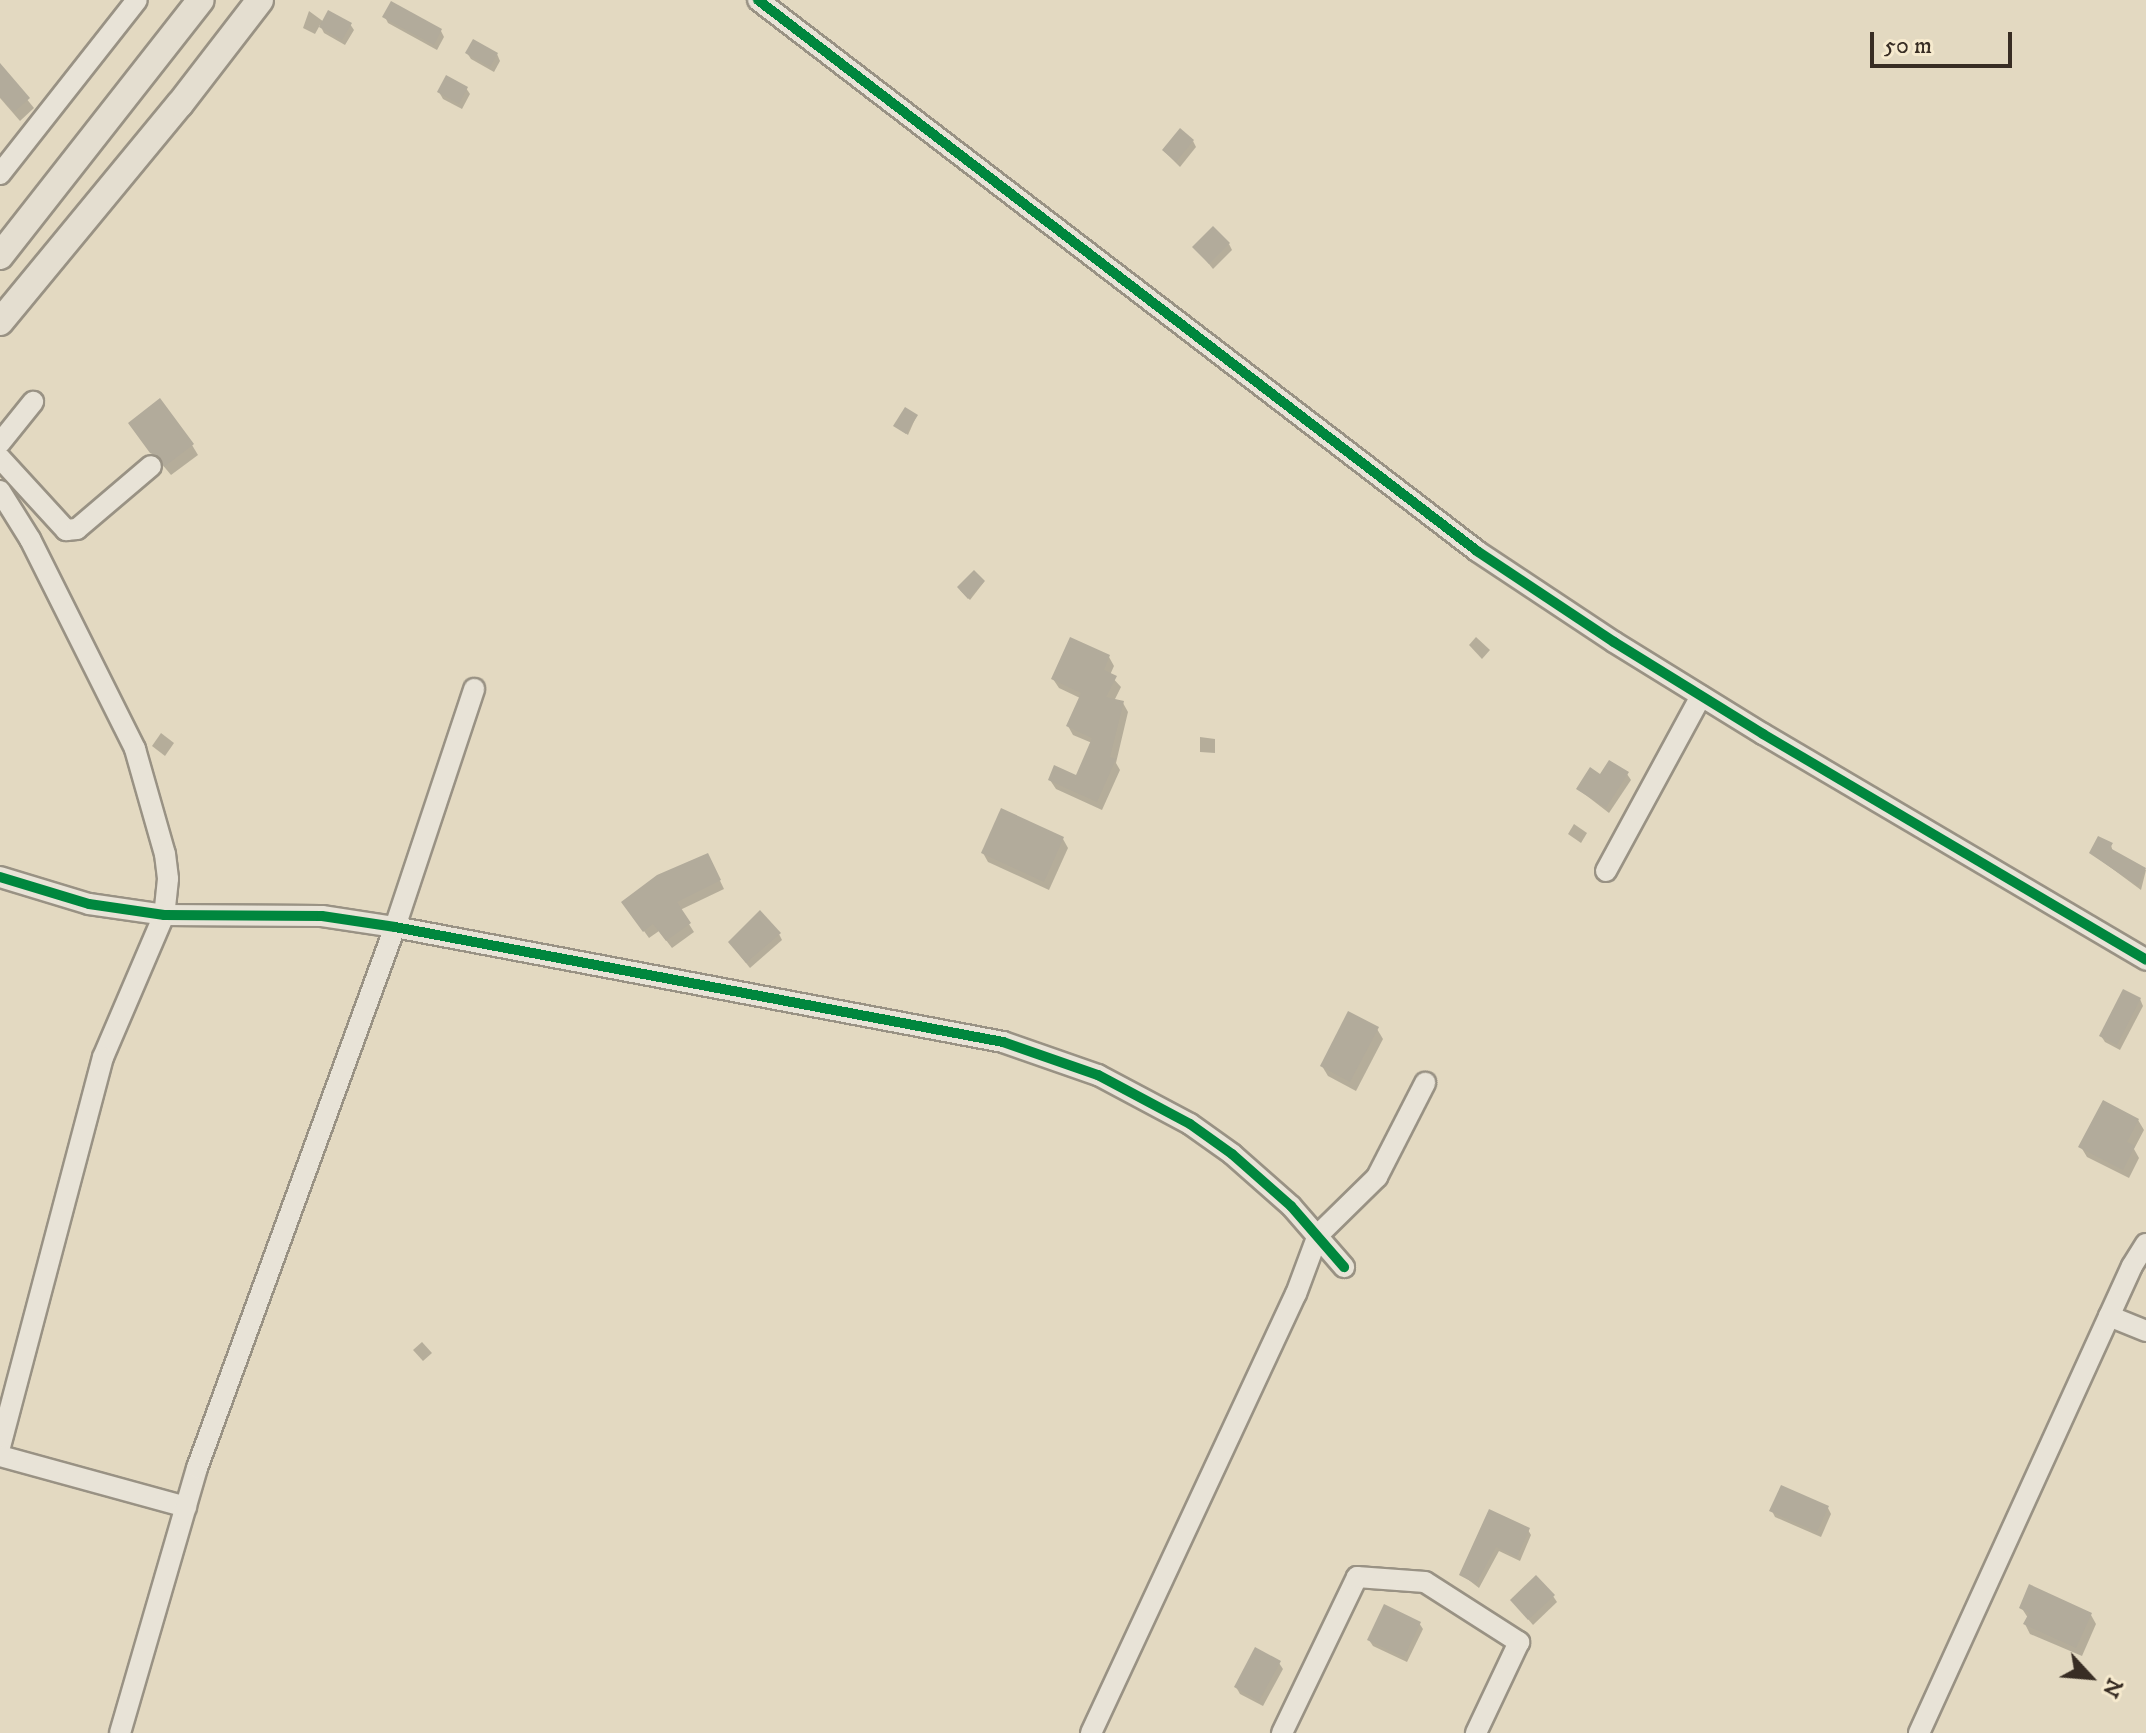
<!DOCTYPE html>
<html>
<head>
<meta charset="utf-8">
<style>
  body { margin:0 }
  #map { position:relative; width:2146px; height:1733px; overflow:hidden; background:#e3d9c1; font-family:"IM FELL DW Pica",serif }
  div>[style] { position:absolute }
  .shadow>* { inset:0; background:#0003 }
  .building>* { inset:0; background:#b2ab9b }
  .roads { filter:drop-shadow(2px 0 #999284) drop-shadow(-2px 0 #999284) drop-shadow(0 2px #999284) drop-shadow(0 -2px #999284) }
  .minor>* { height:20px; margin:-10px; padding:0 10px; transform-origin:10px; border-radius:10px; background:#e8e3d7 }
  .major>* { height:26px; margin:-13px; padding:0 13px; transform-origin:13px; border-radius:13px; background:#e4ded0 }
  .cycleway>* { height:10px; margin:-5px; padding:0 5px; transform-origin:5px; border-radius:5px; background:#00873e }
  span { translate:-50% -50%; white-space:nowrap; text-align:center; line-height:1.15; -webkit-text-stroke:8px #f6eace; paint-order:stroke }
  .north { position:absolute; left:2050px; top:1637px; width:80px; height:80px; -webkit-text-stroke:6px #f6eace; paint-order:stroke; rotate:116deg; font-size:22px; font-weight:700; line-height:32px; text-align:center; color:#382d24 }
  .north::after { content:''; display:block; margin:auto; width:28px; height:36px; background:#382d24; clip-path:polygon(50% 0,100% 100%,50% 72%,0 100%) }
  .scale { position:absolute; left:1870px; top:32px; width:142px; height:36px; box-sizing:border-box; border:4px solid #382d24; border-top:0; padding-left:10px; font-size:24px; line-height:28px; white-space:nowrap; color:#382d24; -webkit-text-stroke:6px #f6eace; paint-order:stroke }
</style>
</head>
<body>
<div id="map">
  <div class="shadow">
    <i style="clip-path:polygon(309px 11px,324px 22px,350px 24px,354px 30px,345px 45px,324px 33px,320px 25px,315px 34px,303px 28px)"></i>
    <i style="clip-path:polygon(385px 17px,441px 31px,444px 37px,437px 50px,388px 23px)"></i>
    <i style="clip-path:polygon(467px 53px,497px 54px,500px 61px,494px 72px,471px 59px)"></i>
    <i style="clip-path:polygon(0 66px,34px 108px,20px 121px,0 98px)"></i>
    <i style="clip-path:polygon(466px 88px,470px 94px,462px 109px,443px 99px,439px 92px)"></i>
    <i style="clip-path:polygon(1193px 141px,1196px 147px,1180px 167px,1164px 151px)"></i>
    <i style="clip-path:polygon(1229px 244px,1232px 250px,1213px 269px,1195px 247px)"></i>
    <i style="clip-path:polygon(916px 417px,908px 435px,895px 426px)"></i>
    <i style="clip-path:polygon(136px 433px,192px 445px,198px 455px,171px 475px)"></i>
    <i style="clip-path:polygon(984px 582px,970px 600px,960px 590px)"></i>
    <i style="clip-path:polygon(1476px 637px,1490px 650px,1482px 659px,1469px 645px)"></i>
    <i style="clip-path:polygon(1109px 657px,1114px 666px,1110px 675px,1121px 687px,1114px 701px,1123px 703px,1128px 712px,1116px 763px,1120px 770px,1102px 810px,1056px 789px,1050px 780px,1077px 778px,1092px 743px,1073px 735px,1068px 726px,1080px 698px,1059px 688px,1053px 679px)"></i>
    <i style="clip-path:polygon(161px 733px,174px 743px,165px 756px,152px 746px)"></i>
    <i style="clip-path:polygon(1200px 737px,1215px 739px,1215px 753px,1200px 752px)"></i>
    <i style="clip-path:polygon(1627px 774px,1631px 780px,1609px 813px,1578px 789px,1601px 777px)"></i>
    <i style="clip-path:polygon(1574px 824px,1587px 833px,1581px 843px,1568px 834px)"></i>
    <i style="clip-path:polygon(1063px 839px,1068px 848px,1049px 890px,988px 862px,983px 853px)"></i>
    <i style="clip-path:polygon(2111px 845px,2113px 852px,2146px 870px,2141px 890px,2091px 853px)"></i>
    <i style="clip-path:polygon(712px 864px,724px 889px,680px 910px,694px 932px,672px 948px,659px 931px,649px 938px,629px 910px)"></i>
    <i style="clip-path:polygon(779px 934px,782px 940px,750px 968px,734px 948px)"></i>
    <i style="clip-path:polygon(2140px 999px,2143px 1006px,2120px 1050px,2105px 1042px,2101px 1036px)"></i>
    <i style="clip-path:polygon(1377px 1029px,1383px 1039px,1356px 1091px,1328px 1076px,1322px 1066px)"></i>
    <i style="clip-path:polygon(2138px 1120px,2144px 1130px,2134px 1149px,2139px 1158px,2129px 1178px,2087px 1157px,2081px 1147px)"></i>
    <i style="clip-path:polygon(422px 1342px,432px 1353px,423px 1361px,413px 1350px)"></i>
    <i style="clip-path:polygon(1828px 1508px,1831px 1514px,1821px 1537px,1775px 1517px,1772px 1511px)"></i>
    <i style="clip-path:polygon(1490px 1512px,1528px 1530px,1531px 1535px,1520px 1561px,1499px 1551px,1479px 1588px,1461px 1574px)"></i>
    <i style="clip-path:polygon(1553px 1596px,1557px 1602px,1533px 1625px,1512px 1600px)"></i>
    <i style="clip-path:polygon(2021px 1607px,2091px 1615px,2096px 1624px,2082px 1656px,2030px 1634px,2025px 1624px,2028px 1618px)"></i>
    <i style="clip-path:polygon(1419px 1623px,1423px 1629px,1407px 1662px,1373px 1646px,1369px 1640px)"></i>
    <i style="clip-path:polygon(1279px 1663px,1283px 1669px,1263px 1706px,1240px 1694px,1236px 1687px)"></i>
  </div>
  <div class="building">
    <i style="clip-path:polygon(391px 1px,442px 29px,434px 45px,382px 17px)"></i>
    <i style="clip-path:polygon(328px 10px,352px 23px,342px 40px,319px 27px)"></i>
    <i style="clip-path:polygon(473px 39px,498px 53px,490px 67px,465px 53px)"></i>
    <i style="clip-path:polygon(0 63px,30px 98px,14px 112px,0 97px)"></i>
    <i style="clip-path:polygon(446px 75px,468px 87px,459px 104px,437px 92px)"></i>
    <i style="clip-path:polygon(1180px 128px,1194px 140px,1176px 162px,1162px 150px)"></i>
    <i style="clip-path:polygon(1213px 226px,1230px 243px,1209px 264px,1192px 247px)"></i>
    <i style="clip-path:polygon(160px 398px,194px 444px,164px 467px,161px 458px,150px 453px,128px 423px)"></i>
    <i style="clip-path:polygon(905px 407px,918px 415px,906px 434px,893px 426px)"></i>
    <i style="clip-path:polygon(974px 570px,985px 581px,968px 599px,957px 587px)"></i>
    <i style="clip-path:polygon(1070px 637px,1110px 655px,1104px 670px,1117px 676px,1106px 697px,1124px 701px,1110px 757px,1116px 759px,1097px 802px,1048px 780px,1054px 765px,1076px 775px,1092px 738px,1066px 726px,1081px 693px,1051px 679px)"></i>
    <i style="clip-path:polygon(1609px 760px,1629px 772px,1606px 808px,1576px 789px,1590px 767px,1600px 774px)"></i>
    <i style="clip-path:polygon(1001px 808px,1064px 837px,1044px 882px,981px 853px)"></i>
    <i style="clip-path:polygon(2098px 836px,2113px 843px,2110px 848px,2146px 868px,2138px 886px,2089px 853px)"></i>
    <i style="clip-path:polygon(708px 853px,721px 880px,677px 902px,691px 923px,666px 941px,653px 924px,643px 932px,621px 902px,657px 875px)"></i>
    <i style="clip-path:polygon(760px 910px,781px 933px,746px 963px,728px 942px)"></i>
    <i style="clip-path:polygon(2123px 989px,2141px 998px,2117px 1045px,2099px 1036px)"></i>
    <i style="clip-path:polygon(1348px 1011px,1379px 1027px,1350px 1082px,1320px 1066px)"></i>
    <i style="clip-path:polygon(2103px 1100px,2139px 1119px,2127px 1142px,2135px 1146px,2123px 1170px,2078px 1147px)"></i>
    <i style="clip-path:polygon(1781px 1485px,1829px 1506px,1817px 1532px,1769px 1511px)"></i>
    <i style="clip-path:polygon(1489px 1509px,1530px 1528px,1517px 1557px,1496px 1547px,1476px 1584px,1459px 1575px)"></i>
    <i style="clip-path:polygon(1536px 1575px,1555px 1595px,1528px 1620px,1510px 1600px)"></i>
    <i style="clip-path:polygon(2029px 1584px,2092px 1613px,2076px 1648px,2023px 1624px,2029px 1613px,2019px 1608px)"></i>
    <i style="clip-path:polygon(1384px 1604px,1421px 1622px,1404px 1657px,1367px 1640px)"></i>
    <i style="clip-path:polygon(1255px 1647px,1281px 1661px,1259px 1701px,1234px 1687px)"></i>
  </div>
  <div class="roads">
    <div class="minor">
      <i style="left:758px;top:0;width:906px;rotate:37.46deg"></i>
      <i style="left:1477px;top:551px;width:164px;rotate:33.6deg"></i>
      <i style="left:1614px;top:642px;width:175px;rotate:31.7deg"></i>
      <i style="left:1763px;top:734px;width:445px;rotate:30.5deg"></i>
      <i style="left:0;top:174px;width:221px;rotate:-51.8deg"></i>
      <i style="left:0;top:443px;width:53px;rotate:-51.2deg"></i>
      <i style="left:0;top:458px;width:98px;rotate:47.5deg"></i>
      <i style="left:66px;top:530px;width:11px;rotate:-5deg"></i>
      <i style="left:77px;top:529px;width:97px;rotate:-40.4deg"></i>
      <i style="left:0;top:491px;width:57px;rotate:58deg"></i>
      <i style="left:30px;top:539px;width:235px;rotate:63.4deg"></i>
      <i style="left:135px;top:749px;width:109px;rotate:74.1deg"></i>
      <i style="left:165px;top:854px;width:25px;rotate:83deg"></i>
      <i style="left:168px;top:879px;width:36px;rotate:96deg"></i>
      <i style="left:164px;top:915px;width:155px;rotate:113.2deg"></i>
      <i style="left:103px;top:1057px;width:404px;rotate:104.8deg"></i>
      <i style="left:1606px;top:871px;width:199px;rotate:-61.5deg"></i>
      <i style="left:0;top:877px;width:93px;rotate:16.9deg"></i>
      <i style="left:89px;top:904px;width:76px;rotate:8.3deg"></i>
      <i style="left:164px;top:915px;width:158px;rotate:0.4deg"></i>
      <i style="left:322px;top:916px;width:74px;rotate:8.6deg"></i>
      <i style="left:395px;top:927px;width:619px;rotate:10.71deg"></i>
      <i style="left:1003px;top:1042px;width:101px;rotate:19.2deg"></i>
      <i style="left:1098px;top:1075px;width:104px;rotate:28deg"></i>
      <i style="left:1190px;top:1124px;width:52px;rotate:35.5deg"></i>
      <i style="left:1232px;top:1154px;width:79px;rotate:41.4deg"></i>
      <i style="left:1291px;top:1206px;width:81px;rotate:49deg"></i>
      <i style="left:2109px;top:1316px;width:40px;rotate:22deg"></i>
      <i style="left:0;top:1456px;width:193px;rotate:15.3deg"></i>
      <i style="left:120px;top:1733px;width:276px;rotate:-73.8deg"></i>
      <i style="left:197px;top:1468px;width:576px;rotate:-69.9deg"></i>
      <i style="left:395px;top:927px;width:251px;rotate:-71.6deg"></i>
      <i style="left:1091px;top:1733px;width:485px;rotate:-65deg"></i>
      <i style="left:1296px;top:1294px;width:63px;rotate:-69.6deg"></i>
      <i style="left:1318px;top:1235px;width:83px;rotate:-44.5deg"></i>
      <i style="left:1377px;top:1177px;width:106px;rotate:-62.9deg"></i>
      <i style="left:1282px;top:1733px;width:173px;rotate:-64.3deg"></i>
      <i style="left:1357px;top:1577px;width:68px;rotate:4.2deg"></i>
      <i style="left:1425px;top:1582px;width:112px;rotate:32.6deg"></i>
      <i style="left:1519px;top:1642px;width:101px;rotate:115.3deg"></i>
      <i style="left:1919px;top:1733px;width:513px;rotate:-65.48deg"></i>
      <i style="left:2132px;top:1266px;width:26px;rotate:-58deg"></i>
    </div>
    <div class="major">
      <i style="left:0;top:256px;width:325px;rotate:-51.9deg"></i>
      <i style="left:0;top:322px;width:283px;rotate:-50.5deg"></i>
      <i style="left:180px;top:104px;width:131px;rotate:-52.4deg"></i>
    </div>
  </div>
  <div class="cycleway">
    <i style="left:758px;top:0;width:906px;rotate:37.46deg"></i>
    <i style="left:1477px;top:551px;width:164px;rotate:33.6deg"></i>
    <i style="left:1614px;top:642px;width:175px;rotate:31.7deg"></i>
    <i style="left:1763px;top:734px;width:445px;rotate:30.5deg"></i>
    <i style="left:0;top:877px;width:93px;rotate:16.9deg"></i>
    <i style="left:89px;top:904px;width:76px;rotate:8.3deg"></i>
    <i style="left:164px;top:915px;width:158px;rotate:0.4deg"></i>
    <i style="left:322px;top:916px;width:74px;rotate:8.6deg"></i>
    <i style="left:395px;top:927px;width:619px;rotate:10.71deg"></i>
    <i style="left:1003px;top:1042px;width:101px;rotate:19.2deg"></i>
    <i style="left:1098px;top:1075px;width:104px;rotate:28deg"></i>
    <i style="left:1190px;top:1124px;width:52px;rotate:35.5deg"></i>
    <i style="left:1232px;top:1154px;width:79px;rotate:41.4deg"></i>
    <i style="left:1291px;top:1206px;width:81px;rotate:49deg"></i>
  </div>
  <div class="north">N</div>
  <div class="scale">50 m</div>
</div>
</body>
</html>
